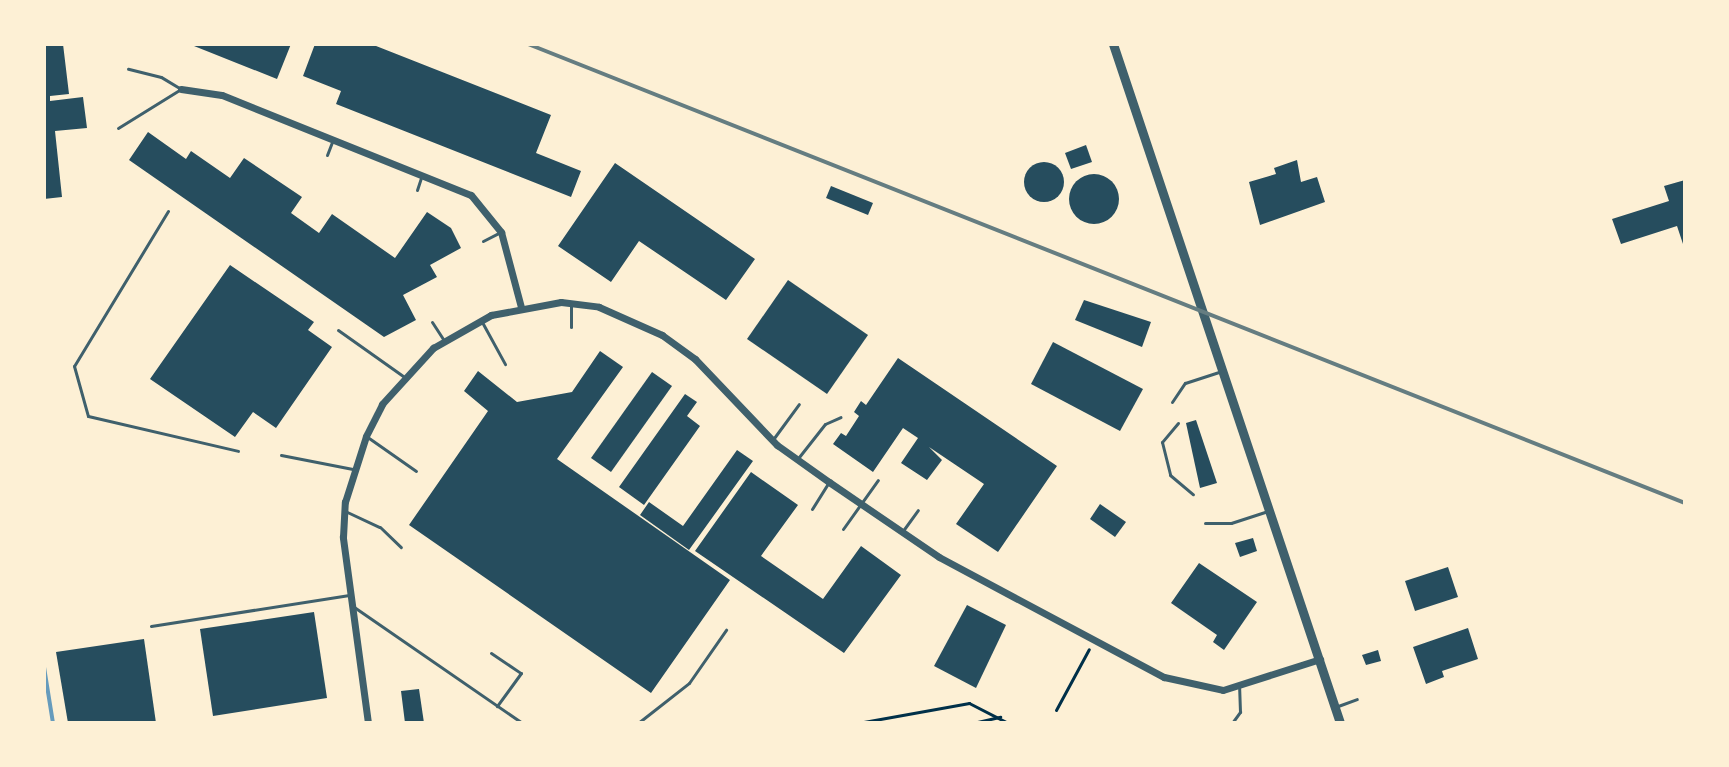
<!DOCTYPE html>
<html>
<head>
<meta charset="utf-8">
<style>
  body { margin:0 }
  #map { position:relative; width:1729px; height:767px; overflow:hidden; background:#fdf0d5; font-family:"Source Sans 3",sans-serif }
  div>[style] { position:absolute }
  .stream>* { height:4px; margin:-2px; padding:0 2px; transform-origin:2px; border-radius:2px; background:#669bbc }
  .building>* { inset:0; background:#264d5e }
  .round { border-radius:50% }
  .path>* { height:3px; margin:-1.5px; padding:0 1.5px; transform-origin:1.5px; border-radius:1.5px; background:#003049 }
  .service>* { height:3px; margin:-1.5px; padding:0 1.5px; transform-origin:1.5px; border-radius:1.5px; background:#3f606c }
  .minor>* { height:7px; margin:-3.5px; padding:0 3.5px; transform-origin:3.5px; border-radius:3.5px; background:#3f606c }
  .tertiary>* { height:9px; margin:-4.5px; padding:0 4.5px; transform-origin:4.5px; border-radius:4.5px; background:#3f606c }
  .rail>* { height:4px; margin:-2px; padding:0 2px; transform-origin:2px; border-radius:2px; background:#657d81 }
  span { translate:-50% -50%; white-space:nowrap; text-align:center; line-height:1.15; -webkit-text-stroke:6px #fdf0d5; paint-order:stroke }
  .frame { position:absolute; inset:0; border:46px solid #fdf0d5; pointer-events:none }
</style>
</head>
<body>
<div id="map">
  <div class="stream">
    <i style="left:44px;top:667px;width:57px;rotate:80.9deg"></i>
  </div>
  <div class="building">
    <i style="clip-path:polygon(44px 44px,63px 44px,69px 94px,50px 96px,50px 101px,83px 97px,87px 128px,55px 131px,62px 197px,44px 199px)"></i>
    <i style="clip-path:polygon(189px 44px,291px 44px,277px 79px)"></i>
    <i style="clip-path:polygon(315px 44px,371px 44px,551px 115px,536px 153px,581px 171px,571px 197px,336px 104px,341px 91px,303px 76px)"></i>
    <i style="clip-path:polygon(148px 132px,186px 159px,191px 151px,230px 178px,244px 158px,302px 197px,291px 213px,319px 233px,332px 214px,395px 258px,427px 212px,451px 228px,461px 248px,430px 265px,437px 277px,403px 295px,416px 320px,384px 337px,129px 160px)"></i>
    <i style="clip-path:polygon(1086px 145px,1092px 162px,1071px 169px,1065px 153px)"></i>
    <i style="clip-path:polygon(1297px 160px,1301px 182px,1317px 177px,1325px 202px,1260px 225px,1249px 182px,1276px 174px,1274px 168px)"></i>
    <i class="round" style="left:1024px;top:162px;width:40px;height:40px"></i>
    <i style="clip-path:polygon(615px 163px,755px 259px,726px 300px,639px 241px,611px 282px,558px 246px)"></i>
    <i class="round" style="left:1069px;top:174px;width:50px;height:50px"></i>
    <i style="clip-path:polygon(1685px 180px,1685px 250px,1677px 226px,1621px 244px,1612px 219px,1669px 201px,1664px 186px)"></i>
    <i style="clip-path:polygon(831px 186px,873px 203px,868px 215px,826px 198px)"></i>
    <i style="clip-path:polygon(230px 265px,314px 322px,308px 330px,332px 347px,276px 428px,253px 412px,235px 437px,150px 379px)"></i>
    <i style="clip-path:polygon(788px 280px,868px 335px,827px 394px,747px 339px)"></i>
    <i style="clip-path:polygon(1084px 300px,1151px 322px,1142px 347px,1075px 320px)"></i>
    <i style="clip-path:polygon(1053px 342px,1143px 389px,1120px 431px,1031px 384px)"></i>
    <i style="clip-path:polygon(600px 351px,623px 367px,557px 459px,730px 580px,651px 693px,409px 525px,488px 411px,464px 391px,478px 371px,517px 402px,572px 392px)"></i>
    <i style="clip-path:polygon(898px 358px,1057px 466px,998px 552px,956px 524px,984px 484px,929px 447px,942px 460px,927px 480px,901px 463px,918px 438px,903px 428px,873px 472px,833px 444px,841px 433px,846px 436px,859px 416px,854px 412px,861px 401px,866px 405px)"></i>
    <i style="clip-path:polygon(652px 372px,672px 386px,611px 472px,591px 458px)"></i>
    <i style="clip-path:polygon(685px 394px,697px 402px,687px 416px,700px 426px,644px 505px,619px 487px)"></i>
    <i style="clip-path:polygon(1196px 420px,1217px 483px,1200px 488px,1186px 423px)"></i>
    <i style="clip-path:polygon(737px 450px,753px 461px,689px 550px,640px 515px,649px 502px,683px 526px)"></i>
    <i style="clip-path:polygon(751px 472px,798px 505px,761px 556px,823px 599px,861px 546px,901px 575px,844px 653px,695px 551px)"></i>
    <i style="clip-path:polygon(1100px 504px,1126px 522px,1115px 537px,1090px 519px)"></i>
    <i style="clip-path:polygon(1253px 538px,1257px 551px,1240px 557px,1235px 543px)"></i>
    <i style="clip-path:polygon(1199px 563px,1257px 602px,1224px 650px,1213px 642px,1217px 635px,1171px 603px)"></i>
    <i style="clip-path:polygon(1448px 567px,1458px 597px,1415px 611px,1405px 581px)"></i>
    <i style="clip-path:polygon(967px 605px,1006px 625px,976px 688px,934px 666px)"></i>
    <i style="clip-path:polygon(314px 612px,327px 698px,213px 716px,200px 629px)"></i>
    <i style="clip-path:polygon(1468px 628px,1478px 659px,1442px 671px,1444px 677px,1426px 684px,1413px 647px)"></i>
    <i style="clip-path:polygon(144px 639px,156px 723px,68px 723px,56px 652px)"></i>
    <i style="clip-path:polygon(1378px 650px,1381px 661px,1366px 665px,1362px 655px)"></i>
    <i style="clip-path:polygon(419px 689px,424px 723px,405px 723px,401px 691px)"></i>
  </div>
  <div class="path">
    <i style="left:1056px;top:710px;width:69px;rotate:-61.6deg"></i>
    <i style="left:858px;top:723px;width:113px;rotate:-10.2deg"></i>
    <i style="left:969px;top:703px;width:44px;rotate:27.1deg"></i>
    <i style="left:973px;top:723px;width:28px;rotate:-13deg"></i>
  </div>
  <div class="service">
    <i style="left:118px;top:128px;width:74px;rotate:-31.8deg"></i>
    <i style="left:181px;top:89px;width:23px;rotate:-149deg"></i>
    <i style="left:161px;top:77px;width:34px;rotate:-166deg"></i>
    <i style="left:327px;top:155px;width:14px;rotate:-69deg"></i>
    <i style="left:417px;top:190px;width:13px;rotate:-72deg"></i>
    <i style="left:168px;top:211px;width:181px;rotate:121.2deg"></i>
    <i style="left:74px;top:366px;width:52px;rotate:74.4deg"></i>
    <i style="left:88px;top:416px;width:154px;rotate:13.1deg"></i>
    <i style="left:483px;top:241px;width:20px;rotate:-27deg"></i>
    <i style="left:571px;top:303px;width:24px;rotate:90deg"></i>
    <i style="left:432px;top:322px;width:20px;rotate:57deg"></i>
    <i style="left:482px;top:322px;width:48px;rotate:61.3deg"></i>
    <i style="left:338px;top:330px;width:80px;rotate:35.3deg"></i>
    <i style="left:1172px;top:402px;width:23px;rotate:-56deg"></i>
    <i style="left:1185px;top:383px;width:38px;rotate:-18deg"></i>
    <i style="left:1178px;top:423px;width:25px;rotate:130deg"></i>
    <i style="left:1162px;top:442px;width:34px;rotate:76deg"></i>
    <i style="left:1170px;top:475px;width:30px;rotate:40deg"></i>
    <i style="left:366px;top:436px;width:61px;rotate:35deg"></i>
    <i style="left:774px;top:438px;width:42px;rotate:-53.7deg"></i>
    <i style="left:281px;top:455px;width:73px;rotate:11deg"></i>
    <i style="left:799px;top:457px;width:42px;rotate:-51.8deg"></i>
    <i style="left:825px;top:424px;width:17px;rotate:-24deg"></i>
    <i style="left:812px;top:509px;width:32px;rotate:-58deg"></i>
    <i style="left:345px;top:511px;width:38px;rotate:25deg"></i>
    <i style="left:380px;top:527px;width:29px;rotate:44deg"></i>
    <i style="left:1205px;top:523px;width:26px"></i>
    <i style="left:1231px;top:523px;width:38px;rotate:-18deg"></i>
    <i style="left:843px;top:529px;width:60px;rotate:-54.5deg"></i>
    <i style="left:902px;top:532px;width:27px;rotate:-54deg"></i>
    <i style="left:354px;top:607px;width:204px;rotate:34.6deg"></i>
    <i style="left:151px;top:626px;width:199px;rotate:-8.9deg"></i>
    <i style="left:491px;top:653px;width:36px;rotate:34deg"></i>
    <i style="left:521px;top:673px;width:41px;rotate:126deg"></i>
    <i style="left:1338px;top:706px;width:20px;rotate:-20deg"></i>
    <i style="left:638px;top:723px;width:65px;rotate:-38.1deg"></i>
    <i style="left:689px;top:683px;width:65px;rotate:-55.1deg"></i>
    <i style="left:1232px;top:723px;width:14px;rotate:-54deg"></i>
    <i style="left:1240px;top:712px;width:26px;rotate:-92deg"></i>
  </div>
  <div class="minor">
    <i style="left:181px;top:89px;width:41px;rotate:8.3deg"></i>
    <i style="left:222px;top:95px;width:268px;rotate:21.9deg"></i>
    <i style="left:471px;top:195px;width:48px;rotate:51deg"></i>
    <i style="left:501px;top:232px;width:78px;rotate:75.1deg"></i>
    <i style="left:368px;top:723px;width:188px;rotate:-97.7deg"></i>
    <i style="left:343px;top:537px;width:35px;rotate:-87deg"></i>
    <i style="left:345px;top:502px;width:69px;rotate:-72.3deg"></i>
    <i style="left:366px;top:436px;width:36px;rotate:-63deg"></i>
    <i style="left:382px;top:404px;width:76px;rotate:-47.7deg"></i>
    <i style="left:433px;top:348px;width:67px;rotate:-29.6deg"></i>
    <i style="left:491px;top:315px;width:71px;rotate:-10.5deg"></i>
    <i style="left:561px;top:302px;width:38px;rotate:7deg"></i>
    <i style="left:599px;top:307px;width:69px;rotate:24deg"></i>
    <i style="left:662px;top:335px;width:41px;rotate:36deg"></i>
    <i style="left:695px;top:359px;width:119px;rotate:46.4deg"></i>
    <i style="left:777px;top:445px;width:64px;rotate:35.4deg"></i>
    <i style="left:829px;top:482px;width:133px;rotate:34.3deg"></i>
    <i style="left:939px;top:557px;width:255px;rotate:28.1deg"></i>
    <i style="left:1164px;top:677px;width:60px;rotate:12.4deg"></i>
    <i style="left:1223px;top:690px;width:102px;rotate:-17.7deg"></i>
  </div>
  <div class="tertiary">
    <i style="left:1113px;top:44px;width:716px;rotate:71.51deg"></i>
  </div>
  <div class="rail">
    <i style="left:528px;top:44px;width:1245px;rotate:21.64deg"></i>
  </div>
  <div class="frame"></div>
</div>
</body>
</html>
